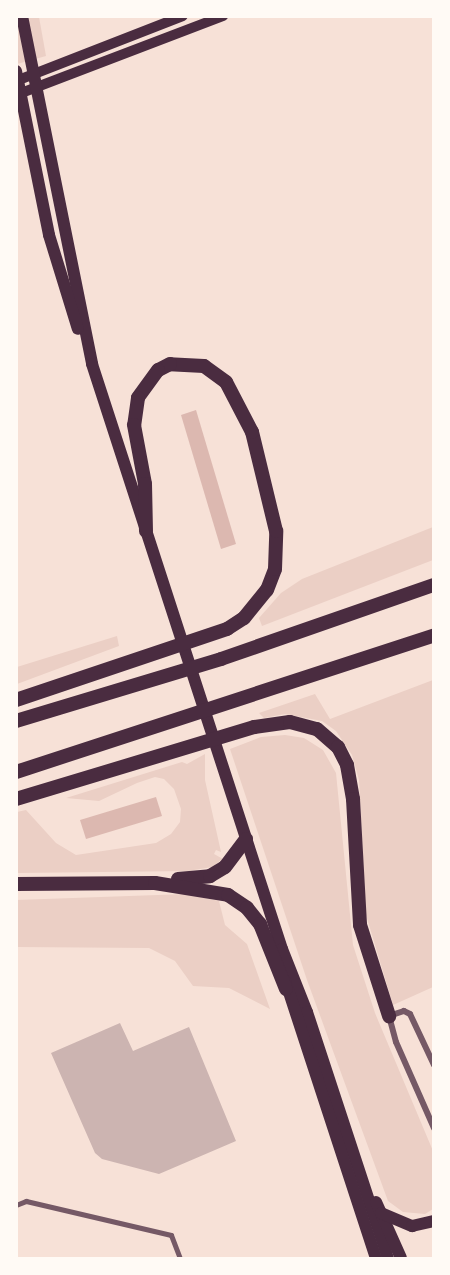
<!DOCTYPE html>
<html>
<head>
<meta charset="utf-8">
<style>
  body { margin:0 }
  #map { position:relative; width:450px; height:1275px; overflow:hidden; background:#f7e1d7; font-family:"Archivo Narrow",sans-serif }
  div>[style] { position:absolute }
  .green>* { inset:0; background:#ebcfc5 }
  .water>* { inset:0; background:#dcb8b0 }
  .building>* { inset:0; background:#ccb4b1 }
  .pedestrian>* { height:5px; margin:-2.5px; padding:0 2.5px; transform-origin:2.5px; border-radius:2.5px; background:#755966 }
  .minor>* { height:6px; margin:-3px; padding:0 3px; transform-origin:3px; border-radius:3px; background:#755966 }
  .secondary>* { height:10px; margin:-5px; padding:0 5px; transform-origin:5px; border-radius:5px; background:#4a2c40 }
  .primary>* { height:12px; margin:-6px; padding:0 6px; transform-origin:6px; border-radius:6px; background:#4a2c40 }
  .motorway>* { height:14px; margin:-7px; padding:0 7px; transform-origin:7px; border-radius:7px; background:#4a2c40 }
  span { translate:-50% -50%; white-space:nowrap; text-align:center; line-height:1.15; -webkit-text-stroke:4.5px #fffaf5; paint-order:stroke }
  .frame { position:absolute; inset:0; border:18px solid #fffaf5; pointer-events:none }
</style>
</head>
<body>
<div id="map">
  <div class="green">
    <i style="clip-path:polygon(17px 17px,39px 17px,46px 56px,17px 64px)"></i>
    <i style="clip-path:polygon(433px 527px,433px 560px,262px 626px,259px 618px,281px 593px,302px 579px)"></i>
    <i style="clip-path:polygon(117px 636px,119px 646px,17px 684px,17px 667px)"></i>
    <i style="clip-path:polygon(433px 680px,433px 987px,393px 1005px,366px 915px,359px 780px,352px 755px,336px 731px,322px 721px,285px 714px,264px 718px,259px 713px,315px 694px,330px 719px)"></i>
    <i style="clip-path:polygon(285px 735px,304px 738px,323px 750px,336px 773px,353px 945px,375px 1013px,433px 1151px,433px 1209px,425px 1214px,403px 1212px,388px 1201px,307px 980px,230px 749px,261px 737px)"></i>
    <i style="clip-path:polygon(205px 754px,205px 780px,221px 852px,216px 850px,214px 854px,223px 859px,212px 867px,188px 871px,17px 873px,17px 812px,26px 810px,56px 843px,76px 855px,156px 843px,171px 834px,180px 822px,181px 809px,174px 789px,164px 779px,155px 777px,137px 783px,99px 801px,66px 798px,182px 762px,187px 764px)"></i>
    <i style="clip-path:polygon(186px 894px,219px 901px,225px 925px,247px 944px,270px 1009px,229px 988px,193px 986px,175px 961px,149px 948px,17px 947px,16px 900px)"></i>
  </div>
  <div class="water">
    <i style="clip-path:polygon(196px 410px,236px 544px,221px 549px,181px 415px)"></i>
    <i style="clip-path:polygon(156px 797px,162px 816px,86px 839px,80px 820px)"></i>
  </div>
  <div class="building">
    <i style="clip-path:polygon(120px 1023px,133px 1051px,189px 1027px,236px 1141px,159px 1174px,102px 1159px,95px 1153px,51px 1053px)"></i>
  </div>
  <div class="pedestrian">
    <i style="left:16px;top:1205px;width:11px;rotate:-22deg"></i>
    <i style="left:26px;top:1201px;width:149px;rotate:13.2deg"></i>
    <i style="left:171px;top:1235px;width:25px;rotate:69deg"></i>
  </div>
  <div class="minor">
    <i style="left:434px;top:1065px;width:56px;rotate:-115.2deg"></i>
    <i style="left:410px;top:1014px;width:7px;rotate:-153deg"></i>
    <i style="left:404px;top:1011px;width:16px;rotate:162deg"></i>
    <i style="left:389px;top:1016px;width:27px;rotate:75deg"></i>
    <i style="left:396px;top:1042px;width:94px;rotate:66.2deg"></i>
  </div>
  <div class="secondary">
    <i style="left:16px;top:81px;width:179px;rotate:-21.3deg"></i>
    <i style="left:16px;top:95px;width:222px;rotate:-20.9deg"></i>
  </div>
  <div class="primary">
    <i style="left:22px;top:16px;width:355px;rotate:78.6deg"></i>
    <i style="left:92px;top:364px;width:615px;rotate:72.01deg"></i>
    <i style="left:282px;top:949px;width:68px;rotate:68.4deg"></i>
    <i style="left:307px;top:1012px;width:259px;rotate:71.8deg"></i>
    <i style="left:16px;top:71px;width:167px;rotate:78.6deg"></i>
    <i style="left:49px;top:235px;width:98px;rotate:72.9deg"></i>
    <i style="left:285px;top:980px;width:293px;rotate:71.9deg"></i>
    <i style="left:376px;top:1202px;width:61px;rotate:65.9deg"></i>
    <i style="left:381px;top:1213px;width:34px;rotate:23deg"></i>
    <i style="left:412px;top:1226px;width:23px;rotate:-13deg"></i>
  </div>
  <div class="motorway">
    <i style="left:16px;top:700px;width:223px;rotate:-18.6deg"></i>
    <i style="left:227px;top:629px;width:20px;rotate:-33deg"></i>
    <i style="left:244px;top:618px;width:36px;rotate:-51deg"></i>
    <i style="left:267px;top:590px;width:22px;rotate:-69deg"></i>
    <i style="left:275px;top:569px;width:38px;rotate:-88deg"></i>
    <i style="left:276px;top:531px;width:102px;rotate:-103.6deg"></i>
    <i style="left:252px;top:432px;width:56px;rotate:-117.5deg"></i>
    <i style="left:226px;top:382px;width:27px;rotate:-144deg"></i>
    <i style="left:204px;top:366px;width:34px;rotate:-177deg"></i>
    <i style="left:170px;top:364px;width:13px;rotate:153deg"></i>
    <i style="left:158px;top:370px;width:34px;rotate:126deg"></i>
    <i style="left:138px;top:398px;width:27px;rotate:98deg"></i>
    <i style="left:134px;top:425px;width:60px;rotate:79.4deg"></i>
    <i style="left:145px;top:484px;width:47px;rotate:88.8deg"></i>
    <i style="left:16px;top:721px;width:214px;rotate:-16.8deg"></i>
    <i style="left:221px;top:659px;width:225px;rotate:-19.2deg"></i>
    <i style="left:16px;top:772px;width:440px;rotate:-18.1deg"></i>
    <i style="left:16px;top:799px;width:249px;rotate:-16.8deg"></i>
    <i style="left:254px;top:727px;width:36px;rotate:-8deg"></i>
    <i style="left:290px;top:722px;width:28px;rotate:15deg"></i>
    <i style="left:317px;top:729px;width:28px;rotate:41deg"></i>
    <i style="left:338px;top:747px;width:20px;rotate:63deg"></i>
    <i style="left:347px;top:765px;width:35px;rotate:80deg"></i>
    <i style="left:353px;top:799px;width:126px;rotate:86.8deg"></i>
    <i style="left:360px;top:925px;width:96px;rotate:72.3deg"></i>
    <i style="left:178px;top:879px;width:32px;rotate:-5deg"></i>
    <i style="left:210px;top:876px;width:17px;rotate:-31deg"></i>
    <i style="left:225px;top:867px;width:35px;rotate:-53deg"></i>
    <i style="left:16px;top:884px;width:139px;rotate:-0.4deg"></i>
    <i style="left:155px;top:883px;width:74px;rotate:9.3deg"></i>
    <i style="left:228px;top:895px;width:23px;rotate:34deg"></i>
    <i style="left:247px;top:908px;width:21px;rotate:51deg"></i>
    <i style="left:260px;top:924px;width:70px;rotate:68.2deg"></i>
  </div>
  <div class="frame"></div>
</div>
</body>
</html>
